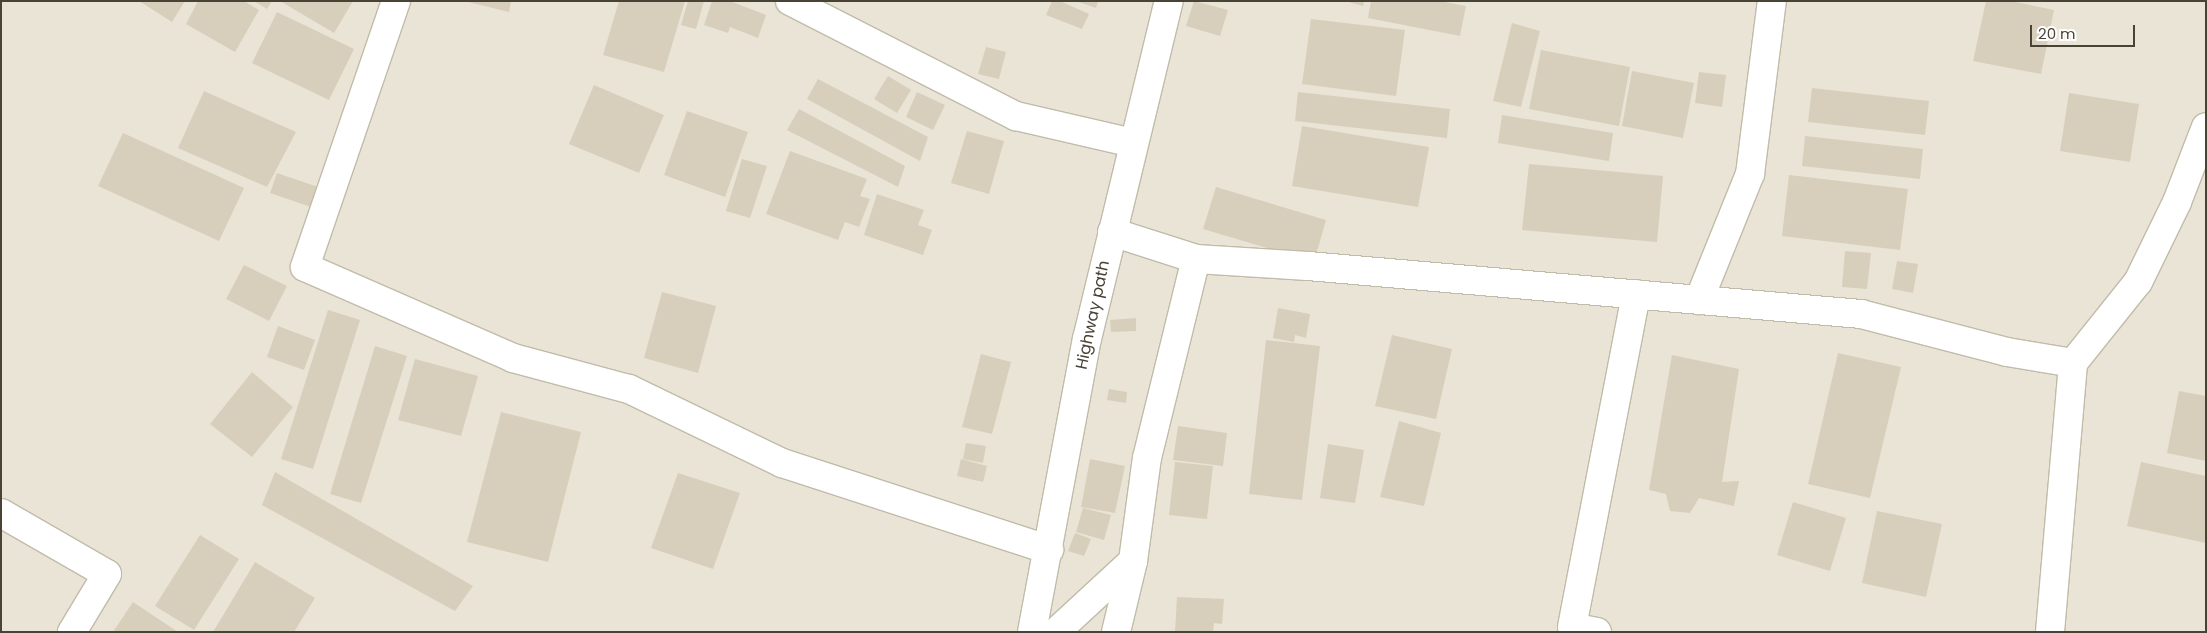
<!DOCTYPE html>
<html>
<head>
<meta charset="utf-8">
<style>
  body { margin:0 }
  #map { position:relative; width:2207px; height:633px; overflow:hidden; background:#f5f2e7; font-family:Poppins,sans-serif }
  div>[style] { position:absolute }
  .residential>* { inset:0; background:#e9e4d5 }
  .building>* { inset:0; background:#d7cfbc }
  .roads { filter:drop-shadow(1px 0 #c1bba9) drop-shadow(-1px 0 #c1bba9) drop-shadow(0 1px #c1bba9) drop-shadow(0 -1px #c1bba9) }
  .minor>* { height:28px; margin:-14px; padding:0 14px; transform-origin:14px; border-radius:14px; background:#fff }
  span { translate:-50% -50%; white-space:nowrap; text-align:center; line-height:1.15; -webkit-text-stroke:5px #fff; paint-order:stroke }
  .street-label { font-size:16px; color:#494336 }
  .frame { position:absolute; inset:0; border:2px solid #494336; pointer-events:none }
  .scale { position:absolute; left:2030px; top:25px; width:105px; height:22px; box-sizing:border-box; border:2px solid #494336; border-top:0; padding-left:6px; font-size:15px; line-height:18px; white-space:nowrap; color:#494336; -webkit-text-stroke:4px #fff; paint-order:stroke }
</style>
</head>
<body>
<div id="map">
  <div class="residential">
    <i style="clip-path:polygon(1px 1px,2206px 1px,2206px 632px,1px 632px)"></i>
  </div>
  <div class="building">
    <i style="clip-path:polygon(139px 1px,185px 1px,172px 22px)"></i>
    <i style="clip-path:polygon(198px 1px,244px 1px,259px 10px,235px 52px,186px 24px)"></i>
    <i style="clip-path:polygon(254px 1px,272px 1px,267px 9px)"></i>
    <i style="clip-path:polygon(280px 1px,353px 1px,334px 33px)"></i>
    <i style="clip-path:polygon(464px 1px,511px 1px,509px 12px)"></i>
    <i style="clip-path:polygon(619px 1px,685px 1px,664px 72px,603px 55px)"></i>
    <i style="clip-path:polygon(688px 1px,704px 1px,696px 29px,681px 25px)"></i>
    <i style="clip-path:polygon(712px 1px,730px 1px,766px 15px,758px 38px,730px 27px,728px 33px,704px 25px)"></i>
    <i style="clip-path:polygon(1052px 1px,1060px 1px,1089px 14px,1082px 29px,1046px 15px)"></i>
    <i style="clip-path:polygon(1076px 1px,1098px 1px,1096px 8px)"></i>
    <i style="clip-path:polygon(1194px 1px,1228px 10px,1220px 36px,1186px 26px)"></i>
    <i style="clip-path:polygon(1345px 1px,1364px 1px,1363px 6px)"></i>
    <i style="clip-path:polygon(1371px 1px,1439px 1px,1466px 6px,1460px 36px,1368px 18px)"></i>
    <i style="clip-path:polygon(1986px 1px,2011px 1px,2054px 10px,2041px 74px,1973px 61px)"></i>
    <i style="clip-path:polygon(277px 12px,354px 49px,329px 100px,252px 63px)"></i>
    <i style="clip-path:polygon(1311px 19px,1405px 30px,1396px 96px,1302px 84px)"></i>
    <i style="clip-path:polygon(1512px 23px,1540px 31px,1521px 107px,1493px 101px)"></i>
    <i style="clip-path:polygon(986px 47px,1006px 52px,999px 79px,978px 74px)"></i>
    <i style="clip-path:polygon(1541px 50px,1630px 67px,1619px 126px,1529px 109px)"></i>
    <i style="clip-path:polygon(1632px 71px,1694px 83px,1683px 138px,1622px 126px)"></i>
    <i style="clip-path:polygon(1699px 72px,1726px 75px,1722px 107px,1695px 103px)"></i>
    <i style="clip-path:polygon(888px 76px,911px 90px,897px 113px,874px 99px)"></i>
    <i style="clip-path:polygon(818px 79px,928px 137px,920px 161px,807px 99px)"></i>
    <i style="clip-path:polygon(594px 85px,664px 115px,639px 173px,569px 144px)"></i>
    <i style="clip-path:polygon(1812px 88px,1929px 101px,1925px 135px,1808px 122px)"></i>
    <i style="clip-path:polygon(204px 91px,296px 132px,267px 187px,178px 148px)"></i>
    <i style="clip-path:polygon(917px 92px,945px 105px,933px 130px,906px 117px)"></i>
    <i style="clip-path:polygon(1298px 92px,1450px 109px,1447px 138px,1295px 121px)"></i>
    <i style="clip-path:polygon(2069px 93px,2139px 104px,2130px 162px,2060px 151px)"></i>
    <i style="clip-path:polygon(799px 109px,905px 166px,898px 187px,787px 130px)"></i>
    <i style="clip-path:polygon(687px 111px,748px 132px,725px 197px,664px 175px)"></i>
    <i style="clip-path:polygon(1502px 115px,1613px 133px,1609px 161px,1498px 143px)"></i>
    <i style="clip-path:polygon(1302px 126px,1429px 147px,1418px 207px,1292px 186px)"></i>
    <i style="clip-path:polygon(967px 131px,1004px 141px,989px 194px,951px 183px)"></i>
    <i style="clip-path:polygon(123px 133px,244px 188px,219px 241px,98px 186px)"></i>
    <i style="clip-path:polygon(1805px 136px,1923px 149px,1920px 179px,1802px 166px)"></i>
    <i style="clip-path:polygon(790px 151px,867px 179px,860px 196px,870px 199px,859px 227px,845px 222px,838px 240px,766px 214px)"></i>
    <i style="clip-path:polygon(742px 159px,767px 166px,750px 218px,726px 211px)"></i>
    <i style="clip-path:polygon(1529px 164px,1663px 176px,1657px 242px,1522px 230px)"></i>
    <i style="clip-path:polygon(277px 173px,318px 187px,311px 207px,270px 193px)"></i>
    <i style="clip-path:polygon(1789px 175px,1908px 189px,1900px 250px,1782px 236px)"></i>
    <i style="clip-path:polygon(1216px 187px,1326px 220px,1314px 262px,1203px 229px)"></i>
    <i style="clip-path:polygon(877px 194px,924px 210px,918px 225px,932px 230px,923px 255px,864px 235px)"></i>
    <i style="clip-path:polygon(1845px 251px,1871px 253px,1867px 289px,1842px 287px)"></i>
    <i style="clip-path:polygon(1897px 261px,1918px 264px,1913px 293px,1892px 289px)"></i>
    <i style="clip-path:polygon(244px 265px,287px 286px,269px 321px,226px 299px)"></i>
    <i style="clip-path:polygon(662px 292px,716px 306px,698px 373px,644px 358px)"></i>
    <i style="clip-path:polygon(1278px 308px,1310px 314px,1306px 338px,1295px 335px,1294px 342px,1273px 338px)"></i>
    <i style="clip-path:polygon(328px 310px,360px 320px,313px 469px,281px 459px)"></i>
    <i style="clip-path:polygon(1136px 318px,1136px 331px,1111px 332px,1110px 320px)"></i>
    <i style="clip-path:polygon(278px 326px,315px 340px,304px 370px,267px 357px)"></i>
    <i style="clip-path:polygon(1392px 335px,1452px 349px,1436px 419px,1375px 406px)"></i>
    <i style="clip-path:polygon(1266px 340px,1320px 346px,1302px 500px,1249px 494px)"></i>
    <i style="clip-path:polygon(375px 346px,407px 356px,361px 503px,330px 494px)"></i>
    <i style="clip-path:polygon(1838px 353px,1901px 367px,1870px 498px,1808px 484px)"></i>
    <i style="clip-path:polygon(981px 354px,1011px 362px,992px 434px,962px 427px)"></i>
    <i style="clip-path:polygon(1672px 355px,1739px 369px,1722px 482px,1739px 481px,1734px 506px,1699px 498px,1690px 513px,1670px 511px,1666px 494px,1649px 490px)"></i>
    <i style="clip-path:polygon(415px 359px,478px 376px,461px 436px,398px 420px)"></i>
    <i style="clip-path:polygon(252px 372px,293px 407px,252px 457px,210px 424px)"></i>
    <i style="clip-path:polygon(1109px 389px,1127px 392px,1126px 403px,1107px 400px)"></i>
    <i style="clip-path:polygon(2179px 391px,2206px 396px,2206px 461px,2167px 453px)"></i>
    <i style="clip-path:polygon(501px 412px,581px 432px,548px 562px,467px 542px)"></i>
    <i style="clip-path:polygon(1399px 421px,1441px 433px,1424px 506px,1380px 497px)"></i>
    <i style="clip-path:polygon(1178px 426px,1227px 433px,1223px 466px,1173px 460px)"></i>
    <i style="clip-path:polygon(966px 443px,986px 446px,983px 463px,963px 459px)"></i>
    <i style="clip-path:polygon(1328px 444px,1364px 450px,1355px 503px,1320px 498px)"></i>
    <i style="clip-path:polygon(961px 459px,987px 466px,983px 482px,957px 476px)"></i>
    <i style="clip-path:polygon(1090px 459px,1125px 466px,1115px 513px,1081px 507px)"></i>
    <i style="clip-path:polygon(1175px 462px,1213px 466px,1207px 519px,1169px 515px)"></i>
    <i style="clip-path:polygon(2141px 462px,2206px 476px,2206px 543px,2127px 526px)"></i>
    <i style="clip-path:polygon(275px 472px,473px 586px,455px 611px,262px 505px)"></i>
    <i style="clip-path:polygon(678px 473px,740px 493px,713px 569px,651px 548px)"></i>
    <i style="clip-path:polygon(1793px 502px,1846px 518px,1830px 571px,1777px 555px)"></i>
    <i style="clip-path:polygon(1083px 508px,1111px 515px,1104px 540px,1076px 532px)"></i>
    <i style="clip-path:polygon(1877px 511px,1942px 524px,1926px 597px,1862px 583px)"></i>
    <i style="clip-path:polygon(1075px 533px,1091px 539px,1084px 556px,1068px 551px)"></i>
    <i style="clip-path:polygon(200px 535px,239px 559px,194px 630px,155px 606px)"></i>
    <i style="clip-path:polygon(255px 562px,315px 598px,294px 632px,213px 632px)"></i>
    <i style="clip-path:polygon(1177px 597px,1224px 599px,1222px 624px,1214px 623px,1213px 632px,1175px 632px)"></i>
    <i style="clip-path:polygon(133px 602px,178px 632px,113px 632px)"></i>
  </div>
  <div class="roads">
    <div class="minor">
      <i style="left:396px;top:1px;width:281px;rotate:108.9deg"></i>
      <i style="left:305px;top:267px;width:227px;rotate:23.6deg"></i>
      <i style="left:513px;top:358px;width:120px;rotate:15deg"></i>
      <i style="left:629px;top:389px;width:170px;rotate:25.8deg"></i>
      <i style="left:782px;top:463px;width:281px;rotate:18deg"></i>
      <i style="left:790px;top:1px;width:254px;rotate:27deg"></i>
      <i style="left:1016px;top:116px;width:120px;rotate:13deg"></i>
      <i style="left:1112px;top:232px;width:88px;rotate:17.8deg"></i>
      <i style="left:1196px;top:259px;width:112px;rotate:3.6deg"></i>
      <i style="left:1308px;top:266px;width:555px;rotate:4.96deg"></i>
      <i style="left:1861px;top:314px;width:151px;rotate:14.6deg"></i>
      <i style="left:2007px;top:352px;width:67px;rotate:9.5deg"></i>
      <i style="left:2073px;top:363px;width:104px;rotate:-51.3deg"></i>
      <i style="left:2138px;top:282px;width:89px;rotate:-64deg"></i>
      <i style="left:2177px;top:202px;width:80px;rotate:-68.9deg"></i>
      <i style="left:1699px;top:300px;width:136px;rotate:-68deg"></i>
      <i style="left:1750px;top:174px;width:174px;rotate:-82.8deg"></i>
      <i style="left:1px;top:513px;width:122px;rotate:29.9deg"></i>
      <i style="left:107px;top:574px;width:68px;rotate:121.1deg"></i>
      <i style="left:1032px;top:632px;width:298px;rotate:-79.4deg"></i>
      <i style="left:1087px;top:339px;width:348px;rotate:-76.4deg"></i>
      <i style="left:1056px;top:632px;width:105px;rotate:-42.7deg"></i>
      <i style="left:1133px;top:561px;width:104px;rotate:-82.3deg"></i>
      <i style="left:1147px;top:458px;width:205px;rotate:-76.2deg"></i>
      <i style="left:1116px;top:632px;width:73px;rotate:-76.5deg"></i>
      <i style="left:1597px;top:632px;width:25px;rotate:-169deg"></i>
      <i style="left:1572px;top:627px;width:339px;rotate:-79.1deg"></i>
      <i style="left:2050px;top:632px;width:270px;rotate:-85.1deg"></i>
    </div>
  </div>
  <div class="street-label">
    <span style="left:1093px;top:315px;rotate:-78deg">Highway path</span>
  </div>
  <div class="frame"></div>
  <div class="scale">20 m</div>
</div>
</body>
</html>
